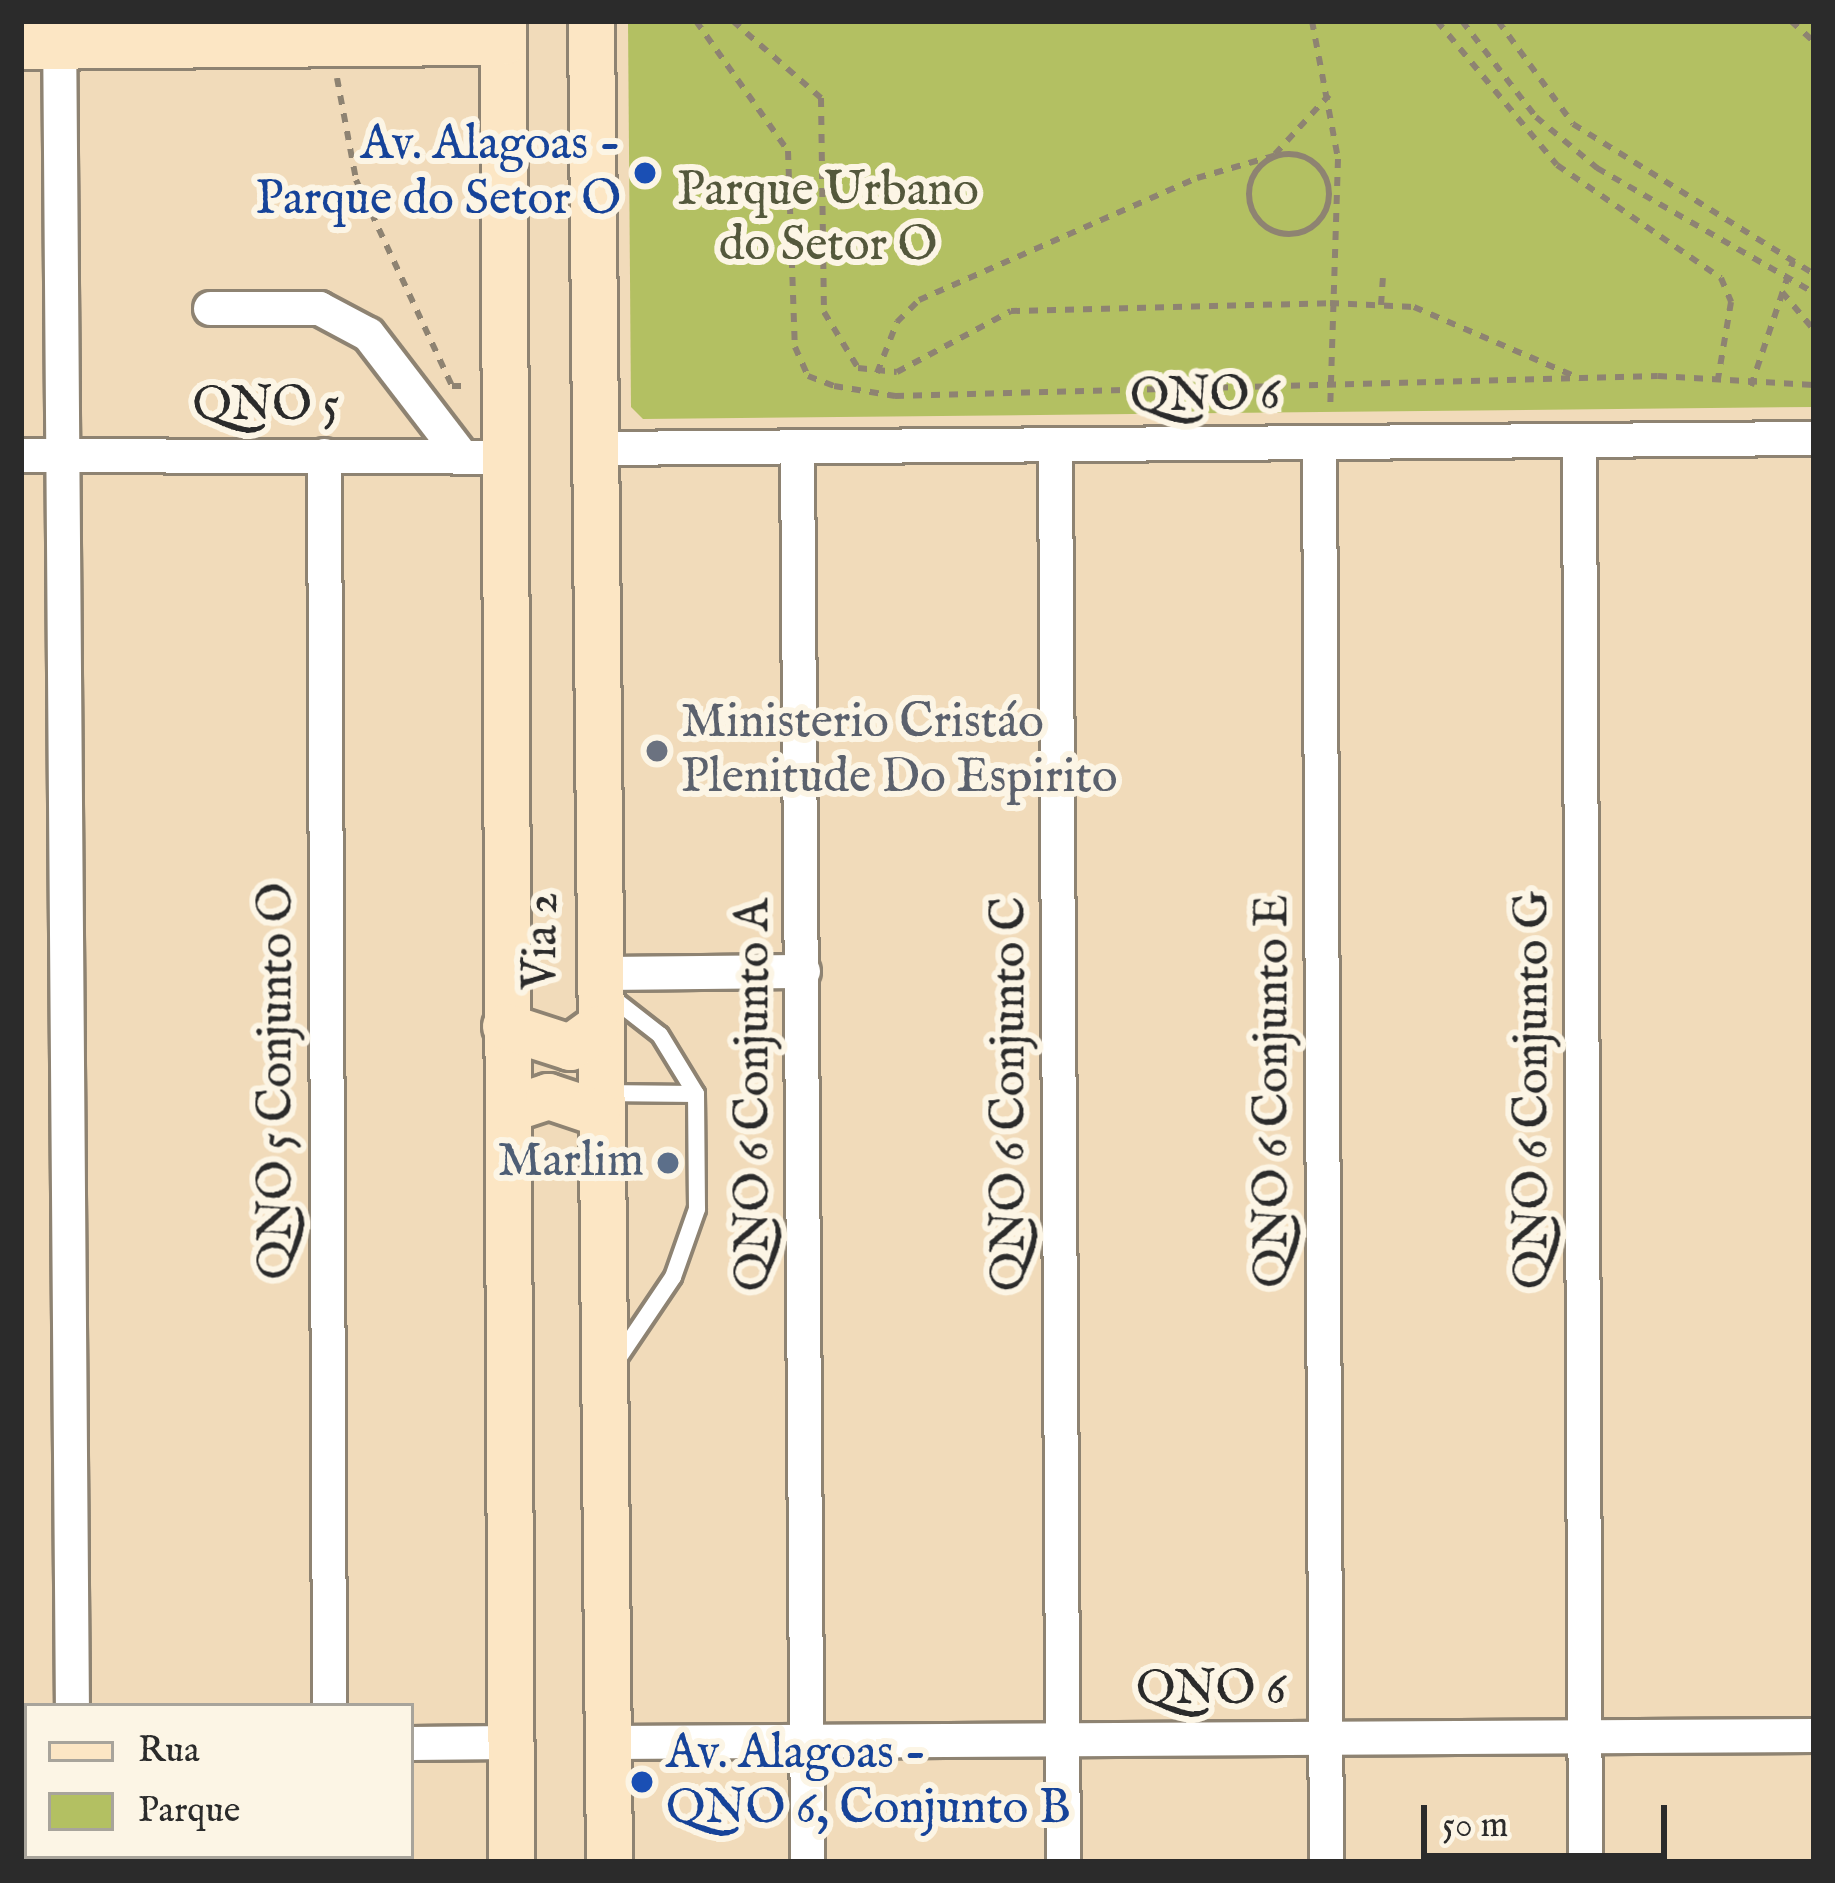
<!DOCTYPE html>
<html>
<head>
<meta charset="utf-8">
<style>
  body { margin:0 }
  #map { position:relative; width:1835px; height:1883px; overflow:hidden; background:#f1dbba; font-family:"IM FELL English",serif }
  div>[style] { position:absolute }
  .green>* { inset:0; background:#b3c062 }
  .path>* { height:6px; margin-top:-3px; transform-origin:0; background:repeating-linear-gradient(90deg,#8e8372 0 9px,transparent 0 18px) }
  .path>.ring { margin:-3px; padding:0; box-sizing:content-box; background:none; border:6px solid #8e8372; border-radius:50% }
  .roads { filter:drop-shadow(3px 0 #8e8372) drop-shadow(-3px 0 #8e8372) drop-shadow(0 3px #8e8372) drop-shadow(0 -3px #8e8372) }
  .service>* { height:16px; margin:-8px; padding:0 8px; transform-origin:8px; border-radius:8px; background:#fff }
  .minor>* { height:33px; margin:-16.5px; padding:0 16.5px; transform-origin:16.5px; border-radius:16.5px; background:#fff }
  .secondary>* { height:45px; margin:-22.5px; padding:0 22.5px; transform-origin:22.5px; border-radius:22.5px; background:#fce6c4 }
  .dots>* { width:33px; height:33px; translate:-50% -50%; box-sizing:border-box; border:6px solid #fcf5e5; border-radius:50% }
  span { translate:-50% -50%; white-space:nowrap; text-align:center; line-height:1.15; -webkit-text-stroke:12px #fcf5e5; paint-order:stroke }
  .transit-label { font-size:48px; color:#164399 }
  .right { translate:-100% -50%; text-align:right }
  .left { translate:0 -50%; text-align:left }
  .park-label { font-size:48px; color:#54583c }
  .street-label { font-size:48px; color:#2b2b2b }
  .worship-label { font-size:48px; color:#5b616d }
  .service-label { font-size:48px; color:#4e5e75 }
  .frame { position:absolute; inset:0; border:24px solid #2b2b2b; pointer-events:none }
  .legend { position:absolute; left:24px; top:1703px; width:390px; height:156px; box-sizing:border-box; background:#fcf5e5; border:3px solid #a8a49b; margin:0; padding:15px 21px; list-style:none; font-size:36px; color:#2b2b2b }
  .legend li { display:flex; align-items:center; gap:24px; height:60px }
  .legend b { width:60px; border:3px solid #a8a49b }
  .scale { position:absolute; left:1421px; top:1805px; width:246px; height:54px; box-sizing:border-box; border:6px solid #2b2b2b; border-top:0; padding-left:15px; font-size:36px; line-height:42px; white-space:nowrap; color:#2b2b2b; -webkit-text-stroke:9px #fcf5e5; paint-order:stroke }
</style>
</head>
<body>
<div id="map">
  <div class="green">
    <i style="clip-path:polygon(628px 21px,1814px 21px,1814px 407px,643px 419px,631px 407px)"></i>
  </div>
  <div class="path">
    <i style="left:696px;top:21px;width:159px;rotate:54.7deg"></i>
    <i style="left:788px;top:151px;width:196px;rotate:88deg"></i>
    <i style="left:795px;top:347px;width:32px;rotate:66deg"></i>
    <i style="left:808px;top:376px;width:28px;rotate:21deg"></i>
    <i style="left:834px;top:386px;width:62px;rotate:9.3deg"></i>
    <i style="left:895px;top:396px;width:763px;rotate:-1.5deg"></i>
    <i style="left:1658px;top:376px;width:156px;rotate:3.3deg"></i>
    <i style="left:733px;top:21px;width:117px;rotate:41.2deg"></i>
    <i style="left:821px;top:98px;width:214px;rotate:89.2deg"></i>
    <i style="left:824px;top:312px;width:66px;rotate:58.7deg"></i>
    <i style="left:858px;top:368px;width:39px;rotate:6deg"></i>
    <i style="left:897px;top:372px;width:129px;rotate:-28.2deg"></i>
    <i style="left:1011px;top:311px;width:319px;rotate:-1.4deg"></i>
    <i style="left:1330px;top:303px;width:84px;rotate:2.7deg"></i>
    <i style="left:1414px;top:307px;width:180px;rotate:23.3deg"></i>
    <i style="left:1041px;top:21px;width:266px"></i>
    <i style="left:1312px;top:21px;width:140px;rotate:79.3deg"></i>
    <i style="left:1338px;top:159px;width:250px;rotate:91.8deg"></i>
    <i style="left:1437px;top:21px;width:187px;rotate:50.2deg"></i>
    <i style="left:1557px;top:165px;width:199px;rotate:34.6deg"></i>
    <i style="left:1721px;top:278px;width:26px;rotate:67deg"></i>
    <i style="left:1731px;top:302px;width:84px;rotate:99.6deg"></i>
    <i style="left:1462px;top:21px;width:121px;rotate:52.4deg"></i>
    <i style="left:1536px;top:117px;width:80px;rotate:39.9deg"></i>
    <i style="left:1597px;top:168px;width:250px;rotate:29.9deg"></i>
    <i style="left:1498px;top:21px;width:127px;rotate:53.9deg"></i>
    <i style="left:1573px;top:124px;width:284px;rotate:31.9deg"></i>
    <i style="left:1791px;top:21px;width:31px;rotate:42deg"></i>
    <i style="left:337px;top:78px;width:104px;rotate:79.4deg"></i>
    <i style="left:356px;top:180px;width:227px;rotate:65deg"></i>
    <i style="left:452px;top:386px;width:15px"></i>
    <i style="left:1275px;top:154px;width:80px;rotate:-47.5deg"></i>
    <i class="ring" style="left:1249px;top:154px;width:74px;height:74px"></i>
    <i style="left:1782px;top:292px;width:50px;rotate:49.9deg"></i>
    <i style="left:1381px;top:305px;width:27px;rotate:-86deg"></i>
    <i style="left:877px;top:373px;width:55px;rotate:-68.6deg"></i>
    <i style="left:897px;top:322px;width:31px;rotate:-45deg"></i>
    <i style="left:919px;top:300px;width:304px;rotate:-23.7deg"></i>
    <i style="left:1197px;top:178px;width:86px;rotate:-16.1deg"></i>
    <i style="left:1751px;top:386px;width:132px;rotate:-71.4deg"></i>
  </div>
  <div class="roads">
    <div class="service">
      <i style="left:610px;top:996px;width:63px;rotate:38deg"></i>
      <i style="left:660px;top:1035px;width:69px;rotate:58.6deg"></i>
      <i style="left:696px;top:1094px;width:115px;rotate:89.5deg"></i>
      <i style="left:697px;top:1209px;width:72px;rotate:109.4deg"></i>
      <i style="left:673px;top:1277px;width:104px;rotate:124deg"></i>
      <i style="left:601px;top:1093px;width:95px;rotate:0.6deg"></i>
    </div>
    <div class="minor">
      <i style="left:59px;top:21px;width:1685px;rotate:89.56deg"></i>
      <i style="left:210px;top:308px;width:109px"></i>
      <i style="left:319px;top:308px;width:55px;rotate:28deg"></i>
      <i style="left:368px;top:334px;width:153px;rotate:52.5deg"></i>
      <i style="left:1579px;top:442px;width:1420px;rotate:89.76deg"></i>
      <i style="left:1319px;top:443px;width:1419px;rotate:89.72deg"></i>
      <i style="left:598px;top:448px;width:1216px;rotate:-0.47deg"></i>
      <i style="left:797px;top:448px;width:1414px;rotate:89.59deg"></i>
      <i style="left:1055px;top:448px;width:1414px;rotate:89.68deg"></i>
      <i style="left:21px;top:455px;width:489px;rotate:0.2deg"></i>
      <i style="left:324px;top:455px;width:1251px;rotate:89.77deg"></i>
      <i style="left:599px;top:973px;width:204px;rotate:-0.6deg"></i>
      <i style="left:21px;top:1742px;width:6px"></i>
      <i style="left:609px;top:1742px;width:1205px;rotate:-0.33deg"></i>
      <i style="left:411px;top:1743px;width:98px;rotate:-0.6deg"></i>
      <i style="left:72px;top:1856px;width:6px;rotate:90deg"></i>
      <i style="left:331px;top:1856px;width:6px;rotate:81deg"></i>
    </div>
    <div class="secondary">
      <i style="left:503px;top:21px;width:1841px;rotate:89.75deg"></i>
      <i style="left:591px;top:21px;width:1841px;rotate:89.44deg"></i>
      <i style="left:21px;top:46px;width:482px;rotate:-0.5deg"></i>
      <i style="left:505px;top:1026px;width:68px;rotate:17.9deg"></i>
      <i style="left:570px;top:1047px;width:31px;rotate:-36deg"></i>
      <i style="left:509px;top:1109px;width:41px;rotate:-18.4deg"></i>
      <i style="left:548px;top:1096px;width:51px;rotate:18.4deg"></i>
    </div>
  </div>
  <div class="dots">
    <i style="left:645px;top:173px;background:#1a4fb4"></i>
    <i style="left:657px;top:751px;background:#6b7280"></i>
    <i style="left:668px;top:1163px;background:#5c6f8a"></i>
    <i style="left:642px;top:1782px;background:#1a4fb4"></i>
  </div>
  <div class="transit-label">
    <span class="right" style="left:621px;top:173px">Av. Alagoas -<br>Parque do Setor O</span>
    <span class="left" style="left:666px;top:1782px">Av. Alagoas -<br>QNO 6, Conjunto B</span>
  </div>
  <div class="park-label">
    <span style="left:828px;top:219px">Parque Urbano<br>do Setor O</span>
  </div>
  <div class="street-label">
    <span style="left:1205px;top:397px;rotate:-1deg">QNO 6</span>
    <span style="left:266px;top:407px">QNO 5</span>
    <span style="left:543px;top:941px;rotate:-89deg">Via 2</span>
    <span style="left:278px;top:1081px;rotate:-90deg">QNO 5 Conjunto O</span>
    <span style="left:1534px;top:1090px;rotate:-90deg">QNO 6 Conjunto G</span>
    <span style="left:1274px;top:1091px;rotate:-90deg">QNO 6 Conjunto E</span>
    <span style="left:1011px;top:1094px;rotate:-90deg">QNO 6 Conjunto C</span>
    <span style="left:755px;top:1095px;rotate:-90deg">QNO 6 Conjunto A</span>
    <span style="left:1211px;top:1691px">QNO 6</span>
  </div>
  <div class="worship-label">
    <span class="left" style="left:681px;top:751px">Ministerio Cristáo<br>Plenitude Do Espirito</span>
  </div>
  <div class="service-label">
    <span class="right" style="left:644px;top:1163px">Marlim</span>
  </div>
  <div class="frame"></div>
  <ul class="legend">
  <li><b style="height:15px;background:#fce6c4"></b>Rua</li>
  <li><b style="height:33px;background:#b3c062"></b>Parque</li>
  </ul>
  <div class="scale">50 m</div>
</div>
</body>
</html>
